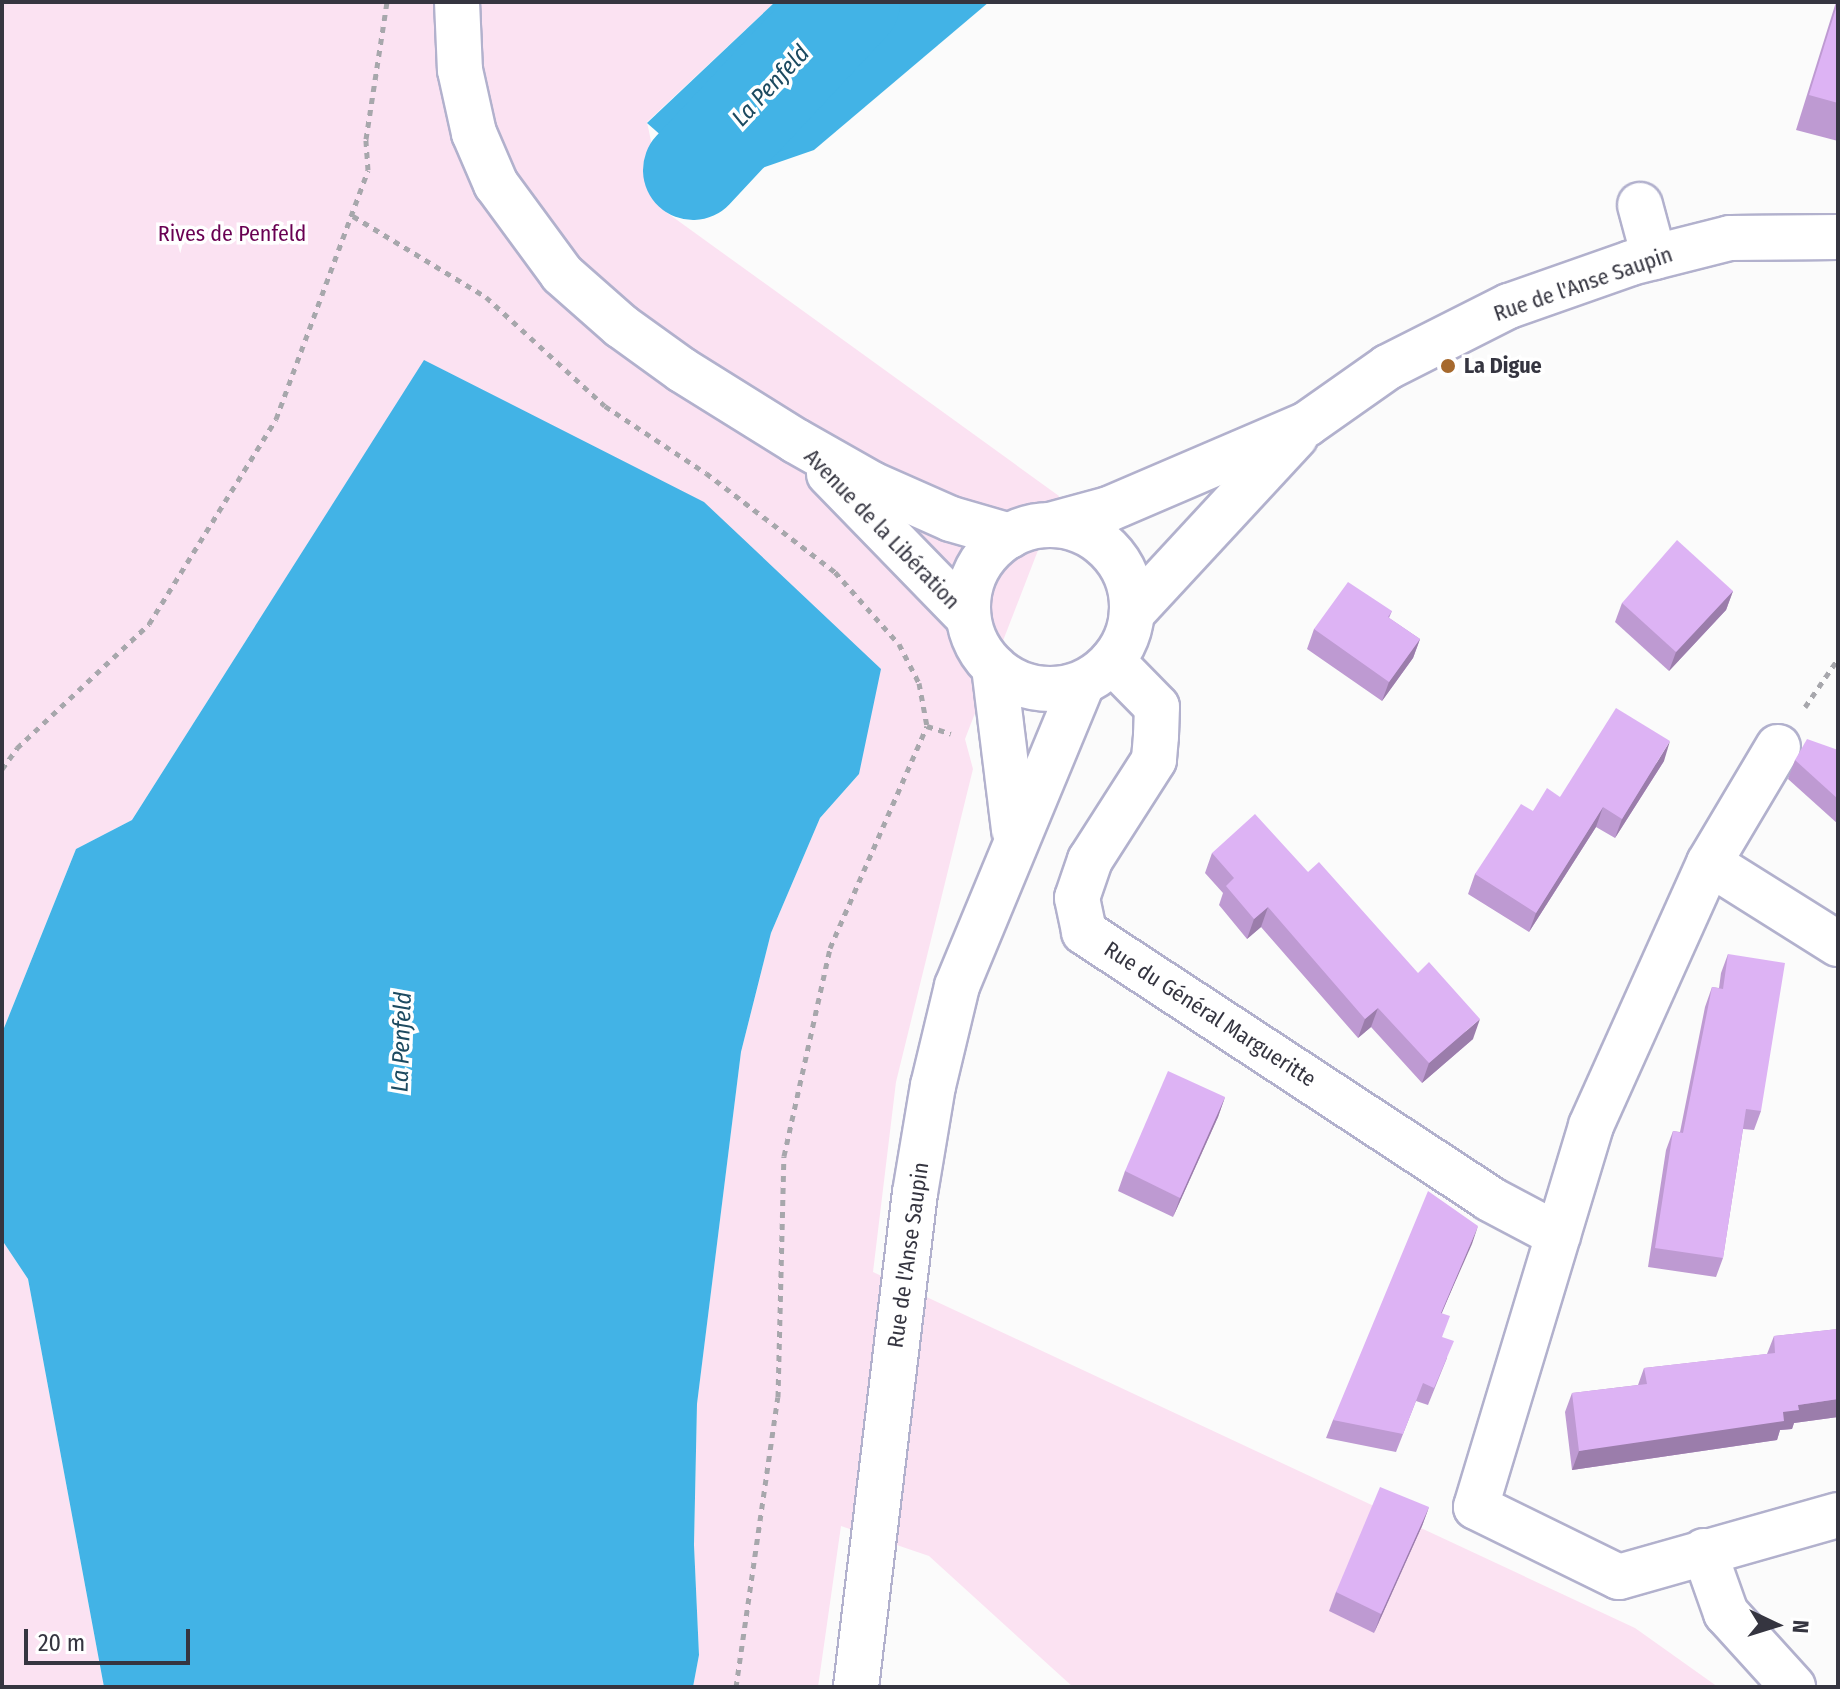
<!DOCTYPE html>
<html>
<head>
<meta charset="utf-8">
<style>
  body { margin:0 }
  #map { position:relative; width:1840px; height:1689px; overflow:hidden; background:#fbfbfb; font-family:"Fira Sans Condensed",sans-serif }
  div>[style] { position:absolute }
  .green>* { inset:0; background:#fbe2f2 }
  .water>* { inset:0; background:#42b3e6 }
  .river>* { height:100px; margin:-50px; padding:0 50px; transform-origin:50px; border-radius:50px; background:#42b3e6 }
  .path>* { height:5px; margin-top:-2.5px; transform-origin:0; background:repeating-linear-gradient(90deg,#a7a7ac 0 6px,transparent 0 12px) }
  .roads { filter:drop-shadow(2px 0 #b2b1cd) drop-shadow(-2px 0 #b2b1cd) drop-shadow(0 2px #b2b1cd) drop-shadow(0 -2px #b2b1cd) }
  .minor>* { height:44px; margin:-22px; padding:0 22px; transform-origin:22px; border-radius:22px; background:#fff }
  .minor>.ring { margin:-22px; padding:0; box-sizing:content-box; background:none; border:44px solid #fff; border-radius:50% }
  .wall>* { inset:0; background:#be9ad2 }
  .shaded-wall>* { inset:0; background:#9b7dab }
  .building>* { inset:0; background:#ddb3f4 }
  .dots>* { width:22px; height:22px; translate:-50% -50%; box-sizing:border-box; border:4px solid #fff; border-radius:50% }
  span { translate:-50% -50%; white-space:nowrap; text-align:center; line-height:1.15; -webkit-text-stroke:7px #fff; paint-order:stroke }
  .park-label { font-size:22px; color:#690052 }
  .street-label { font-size:22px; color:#353540 }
  .poi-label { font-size:22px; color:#353540; font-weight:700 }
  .left { translate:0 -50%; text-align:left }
  .water-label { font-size:24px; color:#1c4a60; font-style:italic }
  .frame { position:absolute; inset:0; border:4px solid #353540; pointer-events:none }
  .north { position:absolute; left:1736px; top:1585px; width:80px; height:80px; -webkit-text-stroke:6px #fff; paint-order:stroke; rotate:94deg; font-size:22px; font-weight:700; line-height:32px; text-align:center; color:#353540 }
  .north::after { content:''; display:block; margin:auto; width:28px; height:36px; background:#353540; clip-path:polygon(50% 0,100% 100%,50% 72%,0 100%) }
  .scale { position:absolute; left:24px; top:1629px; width:166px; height:36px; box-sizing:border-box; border:4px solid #353540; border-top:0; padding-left:10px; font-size:24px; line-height:28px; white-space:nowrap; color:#353540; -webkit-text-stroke:6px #fff; paint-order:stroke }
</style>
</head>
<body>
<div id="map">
  <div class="green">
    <i style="clip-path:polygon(2px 2px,775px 2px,647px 122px,666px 212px,1059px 496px,965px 739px,973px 769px,896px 1082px,873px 1272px,1635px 1628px,1718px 1687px,1073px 1687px,929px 1556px,841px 1526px,818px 1687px,693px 1687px,699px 1655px,694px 1546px,697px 1404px,741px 1052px,771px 933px,820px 818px,859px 774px,424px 361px,132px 820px,76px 849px,2px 1033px)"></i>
    <i style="clip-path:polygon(2px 1240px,28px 1279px,104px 1687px,2px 1687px)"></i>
  </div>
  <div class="water">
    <i style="clip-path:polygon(775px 2px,989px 2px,814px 150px,716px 184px,647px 123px)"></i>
    <i style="clip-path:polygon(424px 360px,704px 502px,881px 669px,859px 774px,820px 818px,771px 933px,741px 1052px,697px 1404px,694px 1545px,699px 1655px,693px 1687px,104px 1687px,28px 1279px,2px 1240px,2px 1033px,76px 849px,132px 820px)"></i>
  </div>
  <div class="river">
    <i style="left:693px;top:170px;width:230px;rotate:-46.9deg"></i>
  </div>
  <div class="path">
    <i style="left:353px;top:216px;width:156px;rotate:31.3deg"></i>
    <i style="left:486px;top:297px;width:161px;rotate:42.5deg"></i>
    <i style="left:605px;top:406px;width:121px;rotate:33.6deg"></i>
    <i style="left:706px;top:473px;width:163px;rotate:37.5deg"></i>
    <i style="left:835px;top:572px;width:96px;rotate:48.4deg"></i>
    <i style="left:899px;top:644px;width:44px;rotate:62.9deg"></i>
    <i style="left:919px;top:683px;width:44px;rotate:79.5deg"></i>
    <i style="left:1805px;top:707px;width:58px;rotate:-55.5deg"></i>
    <i style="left:2px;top:769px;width:26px;rotate:-54deg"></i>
    <i style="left:17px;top:748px;width:181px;rotate:-43.2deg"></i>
    <i style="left:149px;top:624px;width:241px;rotate:-58.2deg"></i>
    <i style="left:276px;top:419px;width:265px;rotate:-69.7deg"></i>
    <i style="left:368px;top:170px;width:31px;rotate:-94deg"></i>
    <i style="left:366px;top:139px;width:139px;rotate:-81.3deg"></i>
    <i style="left:736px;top:1687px;width:293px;rotate:-81.8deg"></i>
    <i style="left:778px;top:1397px;width:241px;rotate:-88.6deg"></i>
    <i style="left:784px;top:1156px;width:213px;rotate:-77.5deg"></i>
    <i style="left:830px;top:948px;width:242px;rotate:-66.4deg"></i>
    <i style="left:927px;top:726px;width:25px;rotate:18deg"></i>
  </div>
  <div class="roads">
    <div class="minor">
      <i style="left:457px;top:2px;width:68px;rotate:87.5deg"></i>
      <i style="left:460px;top:70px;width:65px;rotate:77.5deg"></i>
      <i style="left:474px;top:133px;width:56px;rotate:66.7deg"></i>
      <i style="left:496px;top:184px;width:112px;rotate:53.7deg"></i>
      <i style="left:562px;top:274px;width:79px;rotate:41.4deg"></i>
      <i style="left:621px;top:326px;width:75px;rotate:35.8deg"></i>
      <i style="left:682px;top:370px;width:134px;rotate:31.9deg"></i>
      <i style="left:796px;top:441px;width:87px;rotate:29.5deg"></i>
      <i style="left:872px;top:484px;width:86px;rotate:23.9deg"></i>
      <i style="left:951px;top:519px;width:61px;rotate:16.1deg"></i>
      <i style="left:1640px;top:205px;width:54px;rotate:74.9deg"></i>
      <i style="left:829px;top:474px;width:199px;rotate:45.8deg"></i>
      <i style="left:1050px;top:525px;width:61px;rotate:-15.2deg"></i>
      <i style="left:1109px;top:509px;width:215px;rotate:-23.2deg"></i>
      <i style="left:1307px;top:424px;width:99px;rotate:-35.1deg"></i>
      <i style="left:1388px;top:367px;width:136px;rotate:-26.8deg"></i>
      <i style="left:1509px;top:306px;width:129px;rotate:-19.4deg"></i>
      <i style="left:1631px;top:263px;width:102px;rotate:-14.2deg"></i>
      <i style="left:1730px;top:238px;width:108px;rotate:-0.5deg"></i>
      <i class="ring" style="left:968px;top:525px;width:120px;height:120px"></i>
      <i style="left:1132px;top:613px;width:241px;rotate:-47.2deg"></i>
      <i style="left:1112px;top:661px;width:64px;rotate:45.6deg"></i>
      <i style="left:1157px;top:707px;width:29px;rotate:92deg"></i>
      <i style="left:1156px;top:736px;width:24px;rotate:95deg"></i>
      <i style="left:1154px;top:760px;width:119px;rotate:122.6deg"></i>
      <i style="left:1090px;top:860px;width:40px;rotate:108.9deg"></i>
      <i style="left:1077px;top:898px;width:35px;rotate:78deg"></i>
      <i style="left:1084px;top:932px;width:486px;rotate:33.3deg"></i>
      <i style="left:1490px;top:1199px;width:77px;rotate:27.9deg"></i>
      <i style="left:994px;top:667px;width:164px;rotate:83deg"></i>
      <i style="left:1709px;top:863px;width:135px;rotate:-59.3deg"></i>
      <i style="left:1838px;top:944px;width:152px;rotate:-147.9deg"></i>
      <i style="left:1709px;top:863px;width:288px;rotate:114.2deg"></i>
      <i style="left:1591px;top:1126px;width:398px;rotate:106.8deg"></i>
      <i style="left:1476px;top:1507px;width:159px;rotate:26.1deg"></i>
      <i style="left:1619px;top:1577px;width:228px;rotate:-15.8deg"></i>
      <i style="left:1704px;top:1551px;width:66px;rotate:70.5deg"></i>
      <i style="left:1726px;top:1613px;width:100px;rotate:47.8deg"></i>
      <i style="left:856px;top:1687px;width:498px;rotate:-83.2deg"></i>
      <i style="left:915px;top:1193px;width:109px;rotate:-80.5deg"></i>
      <i style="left:933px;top:1086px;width:103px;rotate:-76.5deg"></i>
      <i style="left:957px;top:986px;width:327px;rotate:-67.5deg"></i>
    </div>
  </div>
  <div class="wall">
    <i style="clip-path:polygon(1836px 2px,1838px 2px,1838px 141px,1796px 130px)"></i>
    <i style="clip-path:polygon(1733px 591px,1726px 610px,1669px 671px,1615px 622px,1622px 603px)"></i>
    <i style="clip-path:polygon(1392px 611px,1389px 618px,1420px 639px,1413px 658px,1382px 701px,1307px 649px,1314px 629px)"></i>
    <i style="clip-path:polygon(1838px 750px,1838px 824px,1788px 779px,1795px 760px)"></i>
    <i style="clip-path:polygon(1664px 761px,1615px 838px,1596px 827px,1529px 932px,1468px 894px,1475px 874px,1533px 811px,1560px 797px)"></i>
    <i style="clip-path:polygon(1212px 853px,1308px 872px,1473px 1039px,1422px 1083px,1371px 1027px,1358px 1038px,1261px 927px,1247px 939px,1219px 905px,1223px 893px,1205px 873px)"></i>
    <i style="clip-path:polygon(1728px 954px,1761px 1111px,1754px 1130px,1743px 1129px,1723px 1258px,1716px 1277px,1648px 1267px,1666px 1150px,1673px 1131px,1680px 1132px,1705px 1007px,1712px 987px,1719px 988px,1721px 973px)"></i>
    <i style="clip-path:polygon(1225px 1097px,1218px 1117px,1173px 1217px,1118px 1191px,1125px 1171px)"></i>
    <i style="clip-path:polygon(1478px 1226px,1442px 1313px,1442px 1337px,1447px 1358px,1428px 1405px,1416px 1401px,1396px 1452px,1326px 1438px,1333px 1420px)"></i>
    <i style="clip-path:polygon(1838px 1329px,1838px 1417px,1794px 1423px,1792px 1429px,1780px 1430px,1777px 1440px,1572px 1470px,1565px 1412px,1572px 1393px,1638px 1385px,1644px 1368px,1767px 1354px,1774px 1336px)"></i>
    <i style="clip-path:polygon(1429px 1507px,1422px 1526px,1374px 1633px,1329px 1611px,1336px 1592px)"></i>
  </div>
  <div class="shaded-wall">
    <i style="clip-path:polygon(1733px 591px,1726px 610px,1669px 671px,1676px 652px)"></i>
    <i style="clip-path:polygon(1420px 639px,1413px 658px,1382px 701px,1389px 682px)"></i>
    <i style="clip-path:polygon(1670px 741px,1664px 761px,1615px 838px,1622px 819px)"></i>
    <i style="clip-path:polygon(1603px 807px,1596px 827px,1529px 932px,1536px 913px)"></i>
    <i style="clip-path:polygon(1268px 907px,1261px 927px,1247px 939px,1254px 919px)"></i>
    <i style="clip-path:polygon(1378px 1008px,1371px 1027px,1358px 1038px,1365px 1019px)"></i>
    <i style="clip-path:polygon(1480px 1019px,1473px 1039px,1422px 1083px,1429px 1063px)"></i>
    <i style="clip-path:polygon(1225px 1097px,1218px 1117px,1173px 1217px,1180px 1198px)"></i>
    <i style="clip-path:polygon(1478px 1226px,1472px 1244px,1434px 1330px,1441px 1313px)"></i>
    <i style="clip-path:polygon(1838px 1399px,1838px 1417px,1794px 1423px,1792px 1429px,1780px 1430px,1777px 1440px,1572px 1470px,1579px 1451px,1798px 1405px)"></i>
    <i style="clip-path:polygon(1429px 1507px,1422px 1526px,1374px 1633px,1381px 1614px)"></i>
  </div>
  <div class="building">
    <i style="clip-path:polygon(1838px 2px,1838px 103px,1809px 95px)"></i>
    <i style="clip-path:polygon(1677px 540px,1733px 591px,1676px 652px,1622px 603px)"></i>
    <i style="clip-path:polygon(1348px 582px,1392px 611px,1388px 617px,1420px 639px,1389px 682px,1314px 629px)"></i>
    <i style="clip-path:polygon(1616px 708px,1670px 741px,1622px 819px,1603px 807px,1536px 913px,1475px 874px,1521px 804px,1533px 811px,1547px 788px,1560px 797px)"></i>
    <i style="clip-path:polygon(1807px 739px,1838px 750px,1838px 799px,1795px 760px)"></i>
    <i style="clip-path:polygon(1255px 814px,1308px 872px,1319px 862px,1418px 973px,1429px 962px,1480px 1019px,1429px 1063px,1378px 1008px,1365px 1019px,1268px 907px,1254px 919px,1226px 886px,1234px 878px,1212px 853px)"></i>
    <i style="clip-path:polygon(1728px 954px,1785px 963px,1761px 1111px,1746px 1109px,1723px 1258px,1655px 1248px,1673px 1131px,1683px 1133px,1712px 987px,1723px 989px)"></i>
    <i style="clip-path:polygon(1168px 1071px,1225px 1097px,1180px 1198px,1125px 1171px)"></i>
    <i style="clip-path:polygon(1428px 1191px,1478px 1226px,1441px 1313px,1450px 1316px,1442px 1337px,1454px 1341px,1434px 1388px,1423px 1383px,1403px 1434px,1333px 1420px)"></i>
    <i style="clip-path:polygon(1838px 1329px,1838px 1399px,1798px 1405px,1799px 1410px,1783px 1412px,1784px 1421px,1579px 1451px,1572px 1393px,1647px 1384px,1644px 1368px,1775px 1353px,1774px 1336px)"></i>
    <i style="clip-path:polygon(1380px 1487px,1429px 1507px,1381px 1614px,1336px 1592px)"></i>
  </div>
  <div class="dots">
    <i style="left:1448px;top:366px;background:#a6692d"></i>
  </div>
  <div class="park-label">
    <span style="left:232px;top:234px">Rives de Penfeld</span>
  </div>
  <div class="street-label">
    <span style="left:1583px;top:284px;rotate:-19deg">Rue de l'Anse Saupin</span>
    <span style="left:882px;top:529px;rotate:46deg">Avenue de la Libération</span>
    <span style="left:1210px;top:1014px;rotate:33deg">Rue du Général Margueritte</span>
    <span style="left:908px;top:1255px;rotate:-82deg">Rue de l'Anse Saupin</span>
  </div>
  <div class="poi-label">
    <span class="left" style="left:1464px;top:366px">La Digue</span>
  </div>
  <div class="water-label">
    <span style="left:771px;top:86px;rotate:-47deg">La Penfeld</span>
    <span style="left:402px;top:1042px;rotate:-88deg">La Penfeld</span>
  </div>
  <div class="frame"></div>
  <div class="north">N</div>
  <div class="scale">20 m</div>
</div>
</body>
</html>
